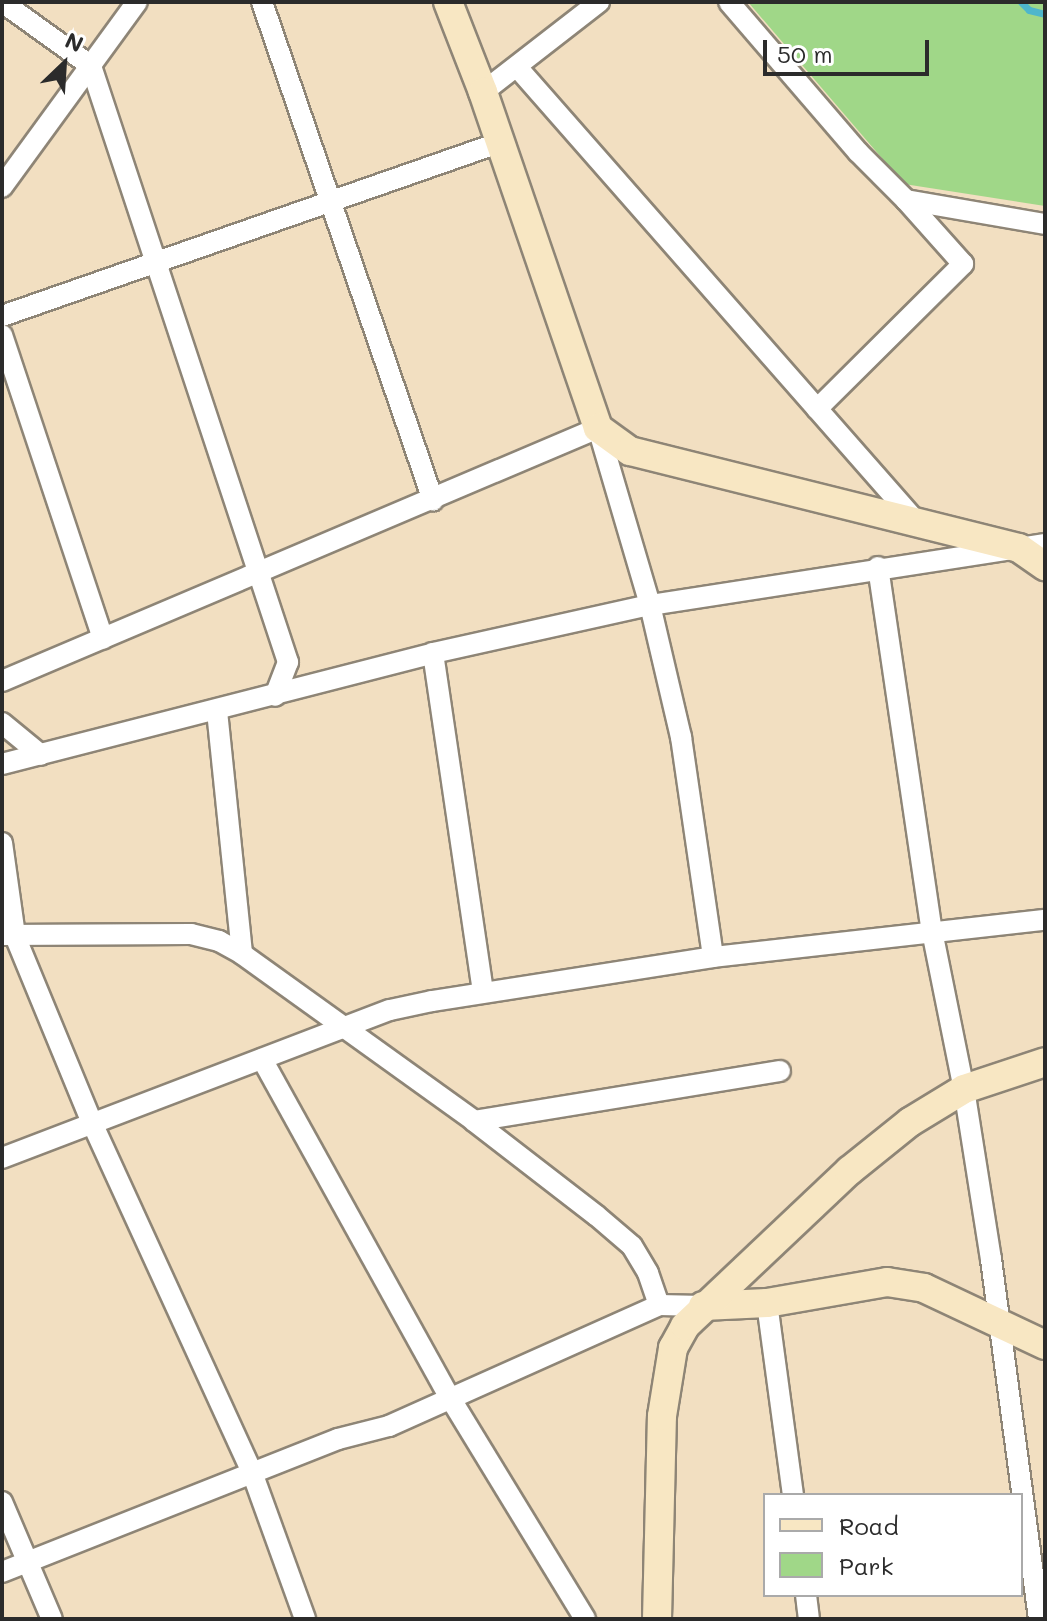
<!DOCTYPE html>
<html>
<head>
<meta charset="utf-8">
<style>
  body { margin:0 }
  #map { position:relative; width:1047px; height:1621px; overflow:hidden; background:#f2dfc1; font-family:Mali,sans-serif }
  div>[style] { position:absolute }
  .green>* { inset:0; background:#a0d788 }
  .stream>* { height:7px; margin:-3.5px; padding:0 3.5px; transform-origin:3.5px; border-radius:3.5px; background:#4eb6cc }
  .roads { filter:drop-shadow(2px 0 #8e8576) drop-shadow(-2px 0 #8e8576) drop-shadow(0 2px #8e8576) drop-shadow(0 -2px #8e8576) }
  .street>* { height:20px; margin:-10px; padding:0 10px; transform-origin:10px; border-radius:10px; background:#fff }
  .secondary>* { height:28px; margin:-14px; padding:0 14px; transform-origin:14px; border-radius:14px; background:#f8e7c3 }
  span { translate:-50% -50%; white-space:nowrap; text-align:center; line-height:1.15; -webkit-text-stroke:7px #fff; paint-order:stroke }
  .frame { position:absolute; inset:0; border:4px solid #2b2b2b; pointer-events:none }
  .legend { position:absolute; left:763px; top:1493px; width:260px; height:104px; box-sizing:border-box; background:#fff; border:2px solid #aaa; margin:0; padding:10px 14px; list-style:none; font-size:24px; color:#2b2b2b }
  .legend li { display:flex; align-items:center; gap:16px; height:40px }
  .legend b { width:40px; border:2px solid #aaa }
  .north { position:absolute; left:24px; top:24px; width:80px; height:80px; -webkit-text-stroke:6px #fff; paint-order:stroke; rotate:25deg; font-size:22px; font-weight:700; line-height:32px; text-align:center; color:#2b2b2b }
  .north::after { content:''; display:block; margin:auto; width:28px; height:36px; background:#2b2b2b; clip-path:polygon(50% 0,100% 100%,50% 72%,0 100%) }
  .scale { position:absolute; left:763px; top:40px; width:166px; height:36px; box-sizing:border-box; border:4px solid #2b2b2b; border-top:0; padding-left:10px; font-size:24px; line-height:28px; white-space:nowrap; color:#2b2b2b; -webkit-text-stroke:6px #fff; paint-order:stroke }
</style>
</head>
<body>
<div id="map">
  <div class="green">
    <i style="clip-path:polygon(748px 2px,1045px 2px,1045px 206px,904px 184px)"></i>
  </div>
  <div class="stream">
    <i style="left:1021px;top:2px;width:11px;rotate:45deg"></i>
    <i style="left:1029px;top:10px;width:16px;rotate:14deg"></i>
  </div>
  <div class="roads">
    <div class="street">
      <i style="left:2px;top:2px;width:110px;rotate:35.7deg"></i>
      <i style="left:91px;top:66px;width:628px;rotate:71.71deg"></i>
      <i style="left:288px;top:662px;width:36px;rotate:111deg"></i>
      <i style="left:262px;top:2px;width:527px;rotate:71.05deg"></i>
      <i style="left:729px;top:2px;width:198px;rotate:49.3deg"></i>
      <i style="left:858px;top:152px;width:68px;rotate:45deg"></i>
      <i style="left:906px;top:200px;width:141px;rotate:9.8deg"></i>
      <i style="left:517px;top:67px;width:602px;rotate:48.71deg"></i>
      <i style="left:483px;top:92px;width:147px;rotate:-37.8deg"></i>
      <i style="left:2px;top:187px;width:229px;rotate:-53.9deg"></i>
      <i style="left:2px;top:316px;width:528px;rotate:-19.22deg"></i>
      <i style="left:2px;top:335px;width:320px;rotate:71.6deg"></i>
      <i style="left:817px;top:409px;width:206px;rotate:-44.8deg"></i>
      <i style="left:963px;top:264px;width:86px;rotate:-131.7deg"></i>
      <i style="left:878px;top:567px;width:368px;rotate:81.6deg"></i>
      <i style="left:932px;top:931px;width:161px;rotate:78.6deg"></i>
      <i style="left:964px;top:1089px;width:172px;rotate:81deg"></i>
      <i style="left:991px;top:1259px;width:363px;rotate:82.4deg"></i>
      <i style="left:433px;top:653px;width:343px;rotate:81.6deg"></i>
      <i style="left:2px;top:681px;width:647px;rotate:-23deg"></i>
      <i style="left:598px;top:428px;width:184px;rotate:73.6deg"></i>
      <i style="left:650px;top:605px;width:136px;rotate:76.8deg"></i>
      <i style="left:681px;top:737px;width:222px;rotate:81.7deg"></i>
      <i style="left:217px;top:711px;width:244px;rotate:84.1deg"></i>
      <i style="left:2px;top:723px;width:50px;rotate:39.4deg"></i>
      <i style="left:2px;top:764px;width:445px;rotate:-14.4deg"></i>
      <i style="left:433px;top:653px;width:222px;rotate:-12.5deg"></i>
      <i style="left:650px;top:605px;width:400px;rotate:-8.8deg"></i>
      <i style="left:2px;top:843px;width:94px;rotate:82deg"></i>
      <i style="left:15px;top:936px;width:204px;rotate:67.6deg"></i>
      <i style="left:93px;top:1125px;width:385px;rotate:65.4deg"></i>
      <i style="left:253px;top:1475px;width:153px;rotate:70.1deg"></i>
      <i style="left:2px;top:935px;width:189px;rotate:-0.3deg"></i>
      <i style="left:191px;top:934px;width:29px;rotate:14deg"></i>
      <i style="left:219px;top:941px;width:26px;rotate:29deg"></i>
      <i style="left:242px;top:954px;width:286px;rotate:35.7deg"></i>
      <i style="left:474px;top:1121px;width:155px;rotate:37.7deg"></i>
      <i style="left:597px;top:1216px;width:46px;rotate:40.6deg"></i>
      <i style="left:632px;top:1246px;width:31px;rotate:59deg"></i>
      <i style="left:648px;top:1273px;width:34px;rotate:71deg"></i>
      <i style="left:262px;top:1059px;width:385px;rotate:61deg"></i>
      <i style="left:449px;top:1396px;width:261px;rotate:58.6deg"></i>
      <i style="left:474px;top:1121px;width:310px;rotate:-9.3deg"></i>
      <i style="left:2px;top:1158px;width:415px;rotate:-20.9deg"></i>
      <i style="left:390px;top:1010px;width:43px;rotate:-12.1deg"></i>
      <i style="left:432px;top:1001px;width:284px;rotate:-8.9deg"></i>
      <i style="left:713px;top:957px;width:334px;rotate:-6.4deg"></i>
      <i style="left:767px;top:1303px;width:194px;rotate:82.3deg"></i>
      <i style="left:2px;top:1502px;width:127px;rotate:66.9deg"></i>
      <i style="left:2px;top:1572px;width:361px;rotate:-21.6deg"></i>
      <i style="left:338px;top:1439px;width:53px;rotate:-14.3deg"></i>
      <i style="left:389px;top:1426px;width:296px;rotate:-24.1deg"></i>
      <i style="left:659px;top:1305px;width:44px;rotate:1.3deg"></i>
      <i style="left:806px;top:1595px;width:24px;rotate:83deg"></i>
    </div>
    <div class="secondary">
      <i style="left:448px;top:2px;width:97px;rotate:68.7deg"></i>
      <i style="left:483px;top:92px;width:355px;rotate:71.1deg"></i>
      <i style="left:598px;top:428px;width:39px;rotate:36deg"></i>
      <i style="left:630px;top:451px;width:401px;rotate:14deg"></i>
      <i style="left:1019px;top:548px;width:32px;rotate:35deg"></i>
      <i style="left:703px;top:1306px;width:64px;rotate:-2.7deg"></i>
      <i style="left:767px;top:1303px;width:122px;rotate:-9.9deg"></i>
      <i style="left:887px;top:1282px;width:37px;rotate:9deg"></i>
      <i style="left:924px;top:1288px;width:134px;rotate:25.2deg"></i>
      <i style="left:657px;top:1619px;width:203px;rotate:-88.6deg"></i>
      <i style="left:662px;top:1416px;width:69px;rotate:-80.8deg"></i>
      <i style="left:673px;top:1348px;width:25px;rotate:-61deg"></i>
      <i style="left:685px;top:1326px;width:226px;rotate:-43.4deg"></i>
      <i style="left:849px;top:1171px;width:78px;rotate:-38.8deg"></i>
      <i style="left:910px;top:1122px;width:63px;rotate:-31.4deg"></i>
      <i style="left:964px;top:1089px;width:85px;rotate:-18.4deg"></i>
    </div>
  </div>
  <div class="frame"></div>
  <ul class="legend">
  <li><b style="height:10px;background:#f8e7c3"></b>Road</li>
  <li><b style="height:22px;background:#a0d788"></b>Park</li>
  </ul>
  <div class="north">N</div>
  <div class="scale">50 m</div>
</div>
</body>
</html>
